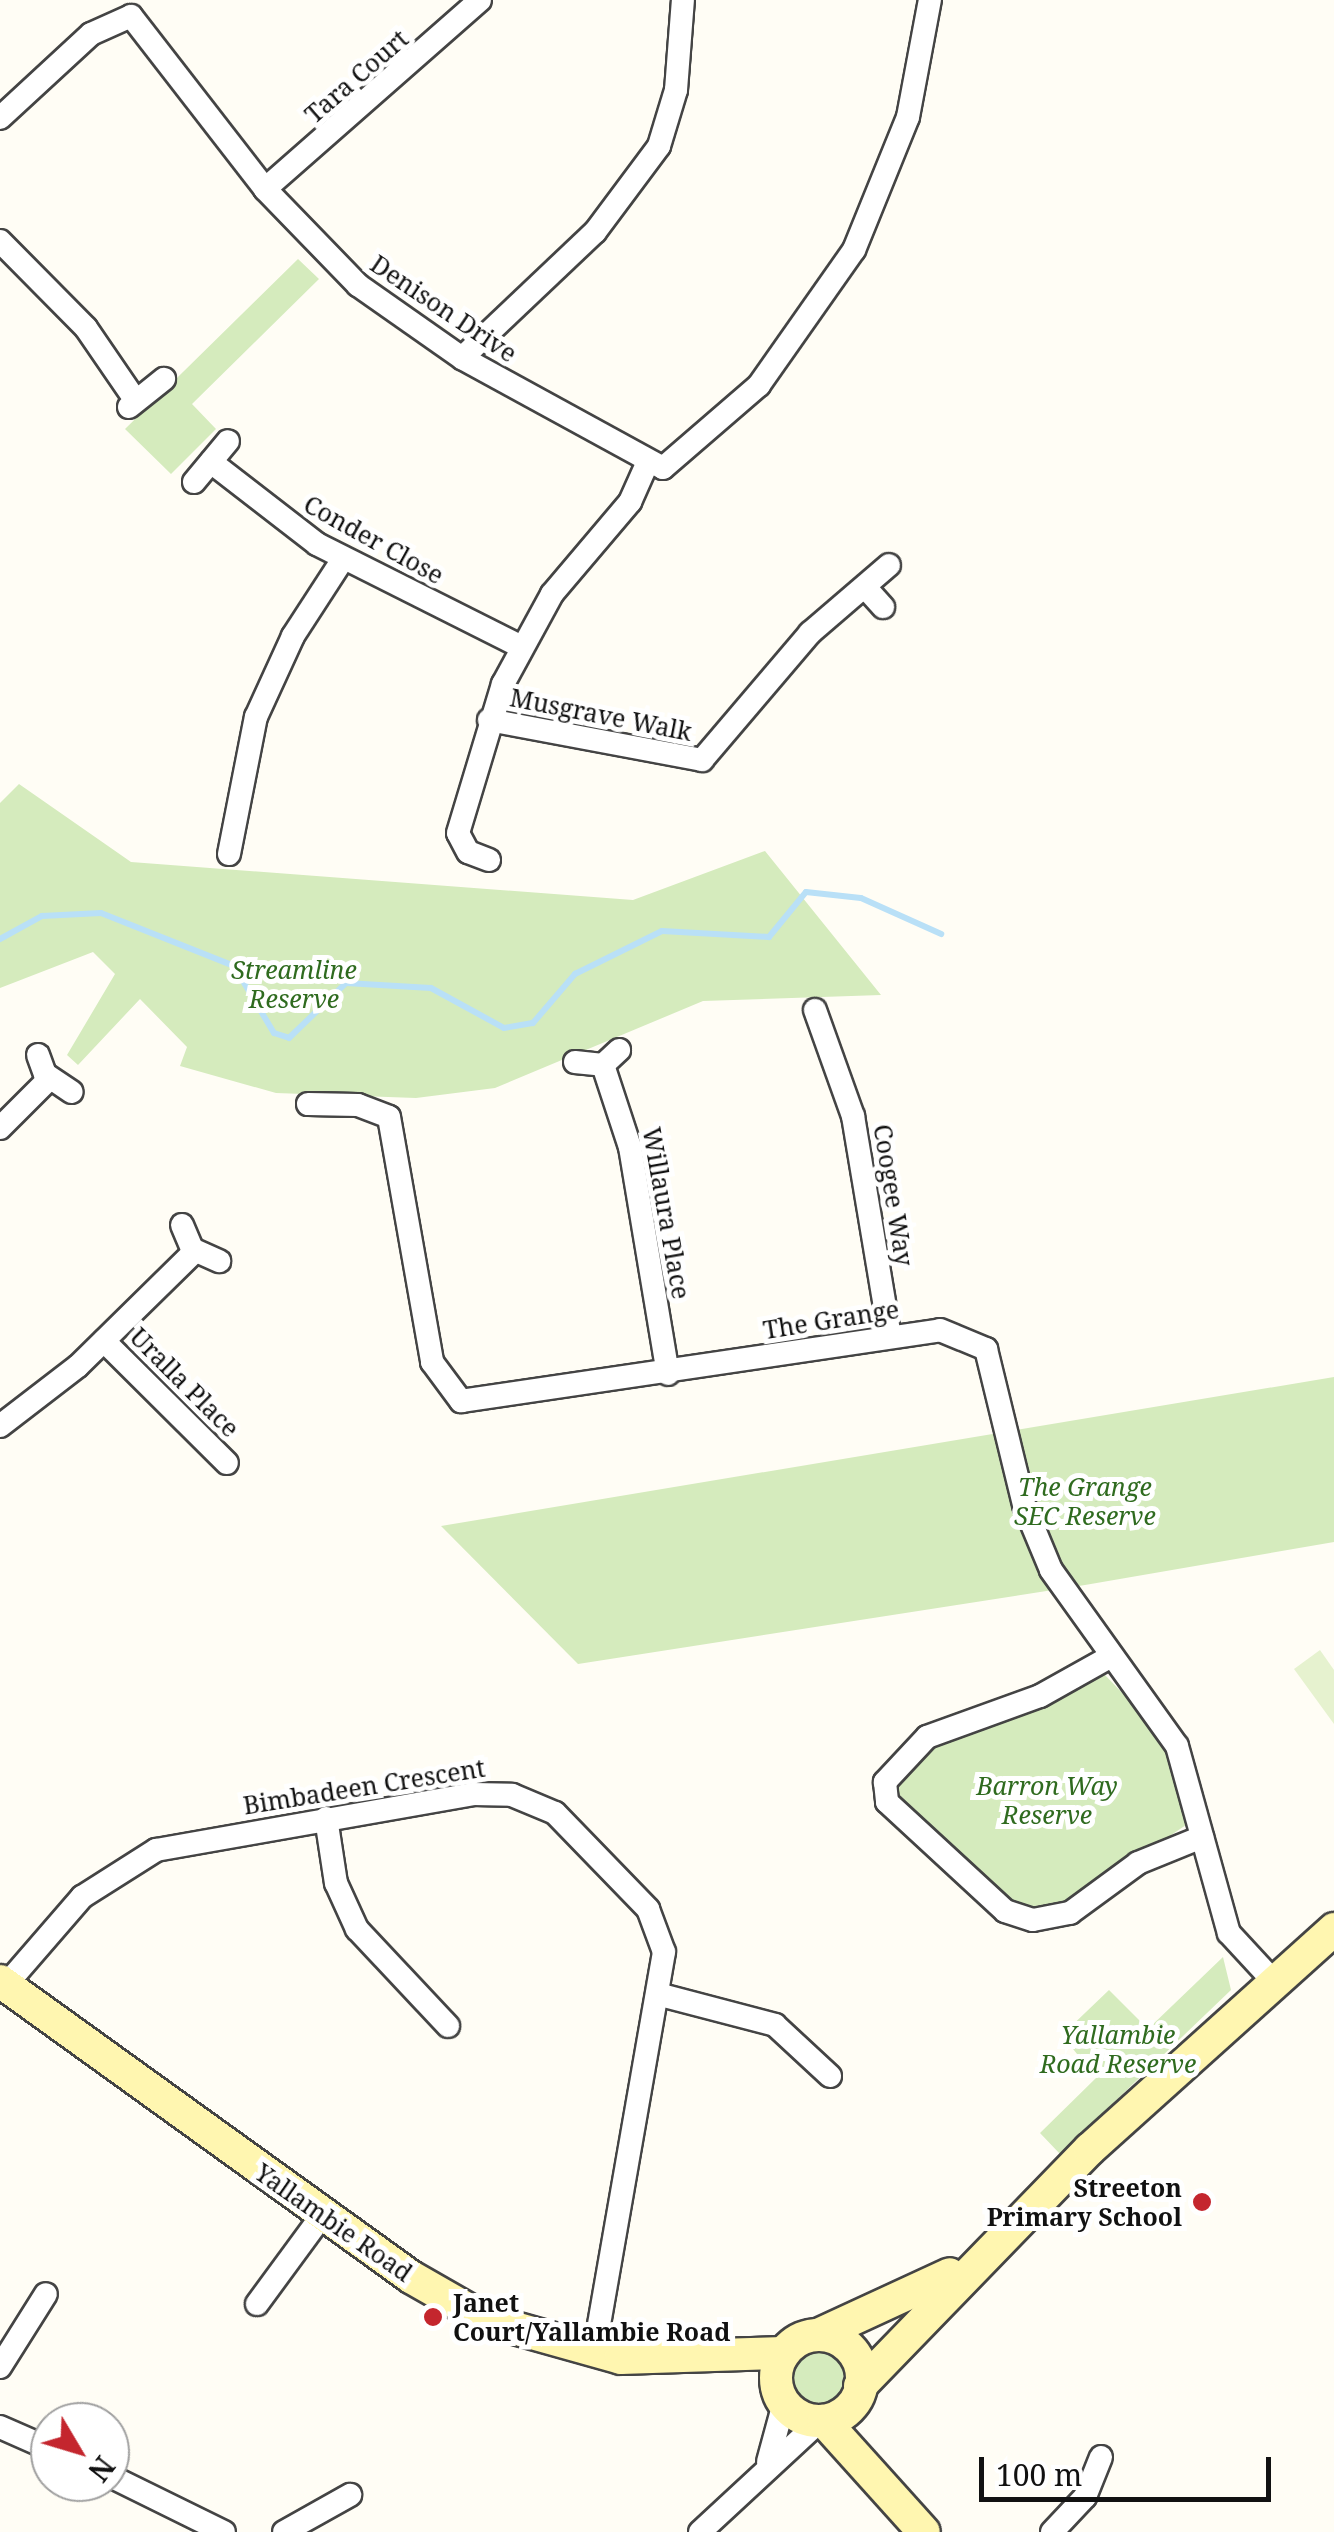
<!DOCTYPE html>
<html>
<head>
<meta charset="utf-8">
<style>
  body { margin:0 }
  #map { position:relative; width:1334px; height:2532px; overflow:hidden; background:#fffdf5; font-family:"Noto Serif",serif }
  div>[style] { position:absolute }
  .green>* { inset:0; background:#d5ebbd }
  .round { border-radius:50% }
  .pitch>* { inset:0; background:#e6f2cf }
  .stream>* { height:6px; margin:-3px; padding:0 3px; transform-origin:3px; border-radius:3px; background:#b9e0f7 }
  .roads { filter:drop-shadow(2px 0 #444) drop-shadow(-2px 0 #444) drop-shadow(0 2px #444) drop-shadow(0 -2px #444) }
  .street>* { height:22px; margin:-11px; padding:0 11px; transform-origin:11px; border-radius:11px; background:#fff }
  .secondary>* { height:32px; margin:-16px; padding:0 16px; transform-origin:16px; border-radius:16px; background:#fff6b0 }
  .secondary>.ring { margin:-16px; padding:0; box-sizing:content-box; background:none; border:32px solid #fff6b0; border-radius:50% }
  .dots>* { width:28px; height:28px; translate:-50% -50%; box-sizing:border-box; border:5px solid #fff; border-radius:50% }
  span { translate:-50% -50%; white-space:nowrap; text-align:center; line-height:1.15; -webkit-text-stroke:10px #fff; paint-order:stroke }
  .street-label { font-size:25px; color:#111 }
  .park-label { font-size:25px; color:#2f6b1f; font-style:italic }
  .poi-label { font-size:25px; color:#111; font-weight:700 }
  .right { translate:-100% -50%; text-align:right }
  .left { translate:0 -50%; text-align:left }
  .north { position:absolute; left:30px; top:2402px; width:100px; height:100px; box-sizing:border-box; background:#fff; border:2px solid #a0a0a0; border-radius:50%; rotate:128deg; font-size:28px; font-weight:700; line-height:40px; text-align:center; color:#111 }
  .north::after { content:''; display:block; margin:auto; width:35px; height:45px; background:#c4262e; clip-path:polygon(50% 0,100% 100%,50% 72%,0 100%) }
  .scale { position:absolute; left:979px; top:2457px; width:292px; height:45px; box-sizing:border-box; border:5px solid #111; border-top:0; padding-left:12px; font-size:30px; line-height:35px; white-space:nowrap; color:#111; -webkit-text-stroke:8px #fff; paint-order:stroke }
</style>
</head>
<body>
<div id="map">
  <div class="green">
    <i style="clip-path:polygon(298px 259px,319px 279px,192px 404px,216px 429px,171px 474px,125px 429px)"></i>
    <i style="clip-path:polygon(19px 784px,131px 862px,633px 900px,765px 851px,881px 995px,703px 1001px,495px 1088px,416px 1098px,276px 1093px,180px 1066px,187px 1047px,140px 999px,78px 1065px,67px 1055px,115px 974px,93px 952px,0 988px,0 803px)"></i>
    <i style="clip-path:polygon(1334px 1377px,1334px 1542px,1085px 1585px,578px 1664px,441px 1526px)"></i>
    <i style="clip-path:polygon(1104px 1674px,1157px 1729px,1181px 1779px,1186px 1825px,1066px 1906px,1011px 1906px,896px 1803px,894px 1780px,921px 1750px)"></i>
    <i style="clip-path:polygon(1223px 1957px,1231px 1990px,1060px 2154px,1040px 2133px,1096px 2078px,1062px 2035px,1109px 1990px,1148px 2029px)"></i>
    <i class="round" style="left:788px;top:2347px;width:62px;height:62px"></i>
  </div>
  <div class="pitch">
    <i style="clip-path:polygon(1320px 1650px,1334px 1670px,1334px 1724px,1294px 1669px)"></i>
  </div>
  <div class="stream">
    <i style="left:0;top:939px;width:48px;rotate:-28.7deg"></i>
    <i style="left:42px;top:916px;width:59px;rotate:-2.9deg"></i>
    <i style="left:101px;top:913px;width:143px;rotate:21.7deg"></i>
    <i style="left:234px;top:966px;width:78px;rotate:59.2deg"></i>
    <i style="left:274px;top:1033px;width:16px;rotate:18deg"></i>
    <i style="left:289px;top:1038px;width:79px;rotate:-44deg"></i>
    <i style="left:346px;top:983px;width:85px;rotate:3.4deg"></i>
    <i style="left:431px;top:988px;width:83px;rotate:28.7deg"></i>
    <i style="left:504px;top:1028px;width:29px;rotate:-10deg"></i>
    <i style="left:533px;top:1023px;width:65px;rotate:-49.4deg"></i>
    <i style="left:575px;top:974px;width:97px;rotate:-26.3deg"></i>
    <i style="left:662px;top:931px;width:107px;rotate:3.2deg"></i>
    <i style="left:769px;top:937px;width:58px;rotate:-50.6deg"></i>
    <i style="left:806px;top:892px;width:55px;rotate:6.2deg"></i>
    <i style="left:861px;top:898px;width:88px;rotate:24.2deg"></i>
  </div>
  <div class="roads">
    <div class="street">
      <i style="left:131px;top:16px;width:219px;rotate:52.2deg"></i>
      <i style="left:265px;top:189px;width:134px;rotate:45.9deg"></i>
      <i style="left:358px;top:285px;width:127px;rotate:35.1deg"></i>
      <i style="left:462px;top:358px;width:229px;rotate:28.7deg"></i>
      <i style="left:663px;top:468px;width:127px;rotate:-40.8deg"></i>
      <i style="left:759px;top:385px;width:165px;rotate:-54.9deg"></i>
      <i style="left:854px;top:250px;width:144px;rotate:-67.9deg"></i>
      <i style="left:908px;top:117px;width:119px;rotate:-79.4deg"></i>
      <i style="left:0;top:118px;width:124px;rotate:-42.7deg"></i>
      <i style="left:91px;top:34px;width:44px;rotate:-24.2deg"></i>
      <i style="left:265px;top:189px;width:286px;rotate:-41.3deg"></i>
      <i style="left:0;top:241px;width:122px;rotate:45.3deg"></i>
      <i style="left:86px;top:328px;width:88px;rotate:55.6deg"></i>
      <i style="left:462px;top:358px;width:183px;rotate:-43.5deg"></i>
      <i style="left:595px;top:232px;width:107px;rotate:-53.3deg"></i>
      <i style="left:659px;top:146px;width:59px;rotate:-73.1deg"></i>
      <i style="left:676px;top:90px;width:90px;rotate:-85.6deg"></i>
      <i style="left:129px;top:407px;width:45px;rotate:-38.7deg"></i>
      <i style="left:211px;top:462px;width:134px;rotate:37.7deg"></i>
      <i style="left:317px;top:544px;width:229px;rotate:26.7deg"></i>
      <i style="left:194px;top:482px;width:53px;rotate:-50.3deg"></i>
      <i style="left:865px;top:587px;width:27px;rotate:48deg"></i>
      <i style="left:489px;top:720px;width:217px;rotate:10.6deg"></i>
      <i style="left:702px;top:760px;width:167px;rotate:-49.6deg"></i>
      <i style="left:810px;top:633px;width:104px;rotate:-40.7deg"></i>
      <i style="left:229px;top:854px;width:140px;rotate:-78.9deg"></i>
      <i style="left:256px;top:717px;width:89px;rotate:-65.4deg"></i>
      <i style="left:293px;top:636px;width:92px;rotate:-57deg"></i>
      <i style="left:489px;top:860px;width:22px;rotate:-159deg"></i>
      <i style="left:468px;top:852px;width:21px;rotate:-118deg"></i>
      <i style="left:458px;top:833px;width:156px;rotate:-73.2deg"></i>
      <i style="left:503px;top:684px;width:102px;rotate:-61.4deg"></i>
      <i style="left:552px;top:594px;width:121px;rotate:-49.7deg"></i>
      <i style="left:630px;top:502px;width:39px;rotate:-66deg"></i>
      <i style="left:815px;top:1010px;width:113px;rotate:70.3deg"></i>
      <i style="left:853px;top:1116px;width:224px;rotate:80.5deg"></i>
      <i style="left:38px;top:1055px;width:20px;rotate:70deg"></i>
      <i style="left:45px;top:1074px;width:32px;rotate:34deg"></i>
      <i style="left:575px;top:1062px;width:28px;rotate:6deg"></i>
      <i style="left:603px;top:1065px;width:22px;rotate:-43deg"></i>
      <i style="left:603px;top:1065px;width:86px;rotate:71.8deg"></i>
      <i style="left:630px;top:1147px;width:230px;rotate:80.5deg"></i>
      <i style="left:308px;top:1104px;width:50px;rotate:1.1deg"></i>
      <i style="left:358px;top:1105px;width:33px;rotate:21deg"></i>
      <i style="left:389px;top:1117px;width:249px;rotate:80deg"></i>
      <i style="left:432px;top:1362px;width:49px;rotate:53.4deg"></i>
      <i style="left:461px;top:1401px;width:484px;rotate:-8.4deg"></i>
      <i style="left:940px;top:1330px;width:50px;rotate:22.4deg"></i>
      <i style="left:986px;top:1349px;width:161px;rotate:76.3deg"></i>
      <i style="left:1024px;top:1505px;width:70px;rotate:67.4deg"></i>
      <i style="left:1051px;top:1570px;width:216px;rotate:54.4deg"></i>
      <i style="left:1177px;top:1746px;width:194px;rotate:74.5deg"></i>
      <i style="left:1229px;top:1933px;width:69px;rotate:47.3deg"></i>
      <i style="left:0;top:1128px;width:69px;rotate:-45deg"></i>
      <i style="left:182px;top:1225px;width:26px;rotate:67deg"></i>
      <i style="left:192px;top:1249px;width:30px;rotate:24deg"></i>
      <i style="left:104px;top:1341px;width:173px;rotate:44.8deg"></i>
      <i style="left:0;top:1426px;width:98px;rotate:-37.6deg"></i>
      <i style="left:78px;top:1366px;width:164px;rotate:-44.5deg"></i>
      <i style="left:1108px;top:1658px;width:78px;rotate:150.8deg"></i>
      <i style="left:1040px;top:1696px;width:120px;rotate:160.1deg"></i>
      <i style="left:927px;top:1737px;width:62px;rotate:133deg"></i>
      <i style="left:885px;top:1782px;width:20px;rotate:84deg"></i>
      <i style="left:887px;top:1802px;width:161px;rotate:42.7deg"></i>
      <i style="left:1005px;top:1911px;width:29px;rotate:18deg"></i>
      <i style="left:1033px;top:1920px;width:38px;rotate:-11deg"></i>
      <i style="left:1070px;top:1913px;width:84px;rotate:-36.3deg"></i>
      <i style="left:1138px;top:1863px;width:69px;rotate:-22.1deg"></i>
      <i style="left:326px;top:1818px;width:66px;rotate:81.3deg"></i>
      <i style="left:336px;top:1883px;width:51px;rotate:65.5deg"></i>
      <i style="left:357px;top:1929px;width:133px;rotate:46.8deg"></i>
      <i style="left:5px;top:1986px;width:118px;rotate:-49.1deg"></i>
      <i style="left:82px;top:1897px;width:88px;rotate:-32.4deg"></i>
      <i style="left:156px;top:1850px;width:322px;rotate:-10deg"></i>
      <i style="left:473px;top:1794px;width:39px;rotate:1deg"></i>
      <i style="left:512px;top:1795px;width:47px;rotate:22.7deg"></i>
      <i style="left:555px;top:1813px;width:134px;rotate:45.9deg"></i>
      <i style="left:648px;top:1909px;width:46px;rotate:69.6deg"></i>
      <i style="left:664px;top:1952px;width:408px;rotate:99.9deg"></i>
      <i style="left:661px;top:1995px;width:118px;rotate:14.7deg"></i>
      <i style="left:775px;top:2025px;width:75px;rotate:42.8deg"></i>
      <i style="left:257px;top:2304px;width:112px;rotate:-53.7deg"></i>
      <i style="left:0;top:2367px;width:86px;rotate:-57.8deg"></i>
      <i style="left:0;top:2427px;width:55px;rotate:23.7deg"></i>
      <i style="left:768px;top:2462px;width:61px;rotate:-74.8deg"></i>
      <i style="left:110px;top:2476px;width:127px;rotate:26.2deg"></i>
      <i style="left:284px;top:2532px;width:76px;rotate:-29.3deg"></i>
      <i style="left:700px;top:2532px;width:163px;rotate:-42.8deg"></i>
      <i style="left:1052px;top:2532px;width:48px;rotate:-46.7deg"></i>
      <i style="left:1085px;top:2497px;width:43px;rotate:-68.2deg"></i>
    </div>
    <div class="secondary">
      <i style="left:0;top:1981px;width:506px;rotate:35.76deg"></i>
      <i style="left:411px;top:2277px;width:86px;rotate:29.8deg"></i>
      <i style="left:486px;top:2320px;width:140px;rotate:15.7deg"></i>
      <i style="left:621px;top:2358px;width:163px;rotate:-1.8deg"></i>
      <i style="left:818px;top:2335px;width:145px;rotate:-24.8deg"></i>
      <i class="ring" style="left:776px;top:2335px;width:54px;height:54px"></i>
      <i style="left:860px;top:2386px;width:330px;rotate:-45.9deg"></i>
      <i style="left:1090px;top:2149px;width:329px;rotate:-42deg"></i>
      <i style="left:824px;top:2421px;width:149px;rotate:48deg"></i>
    </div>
  </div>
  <div class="dots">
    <i style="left:1202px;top:2202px;background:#c4262e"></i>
    <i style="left:433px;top:2317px;background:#c4262e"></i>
  </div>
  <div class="street-label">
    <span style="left:356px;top:76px;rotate:-41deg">Tara Court</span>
    <span style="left:444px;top:308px;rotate:34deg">Denison Drive</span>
    <span style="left:374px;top:539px;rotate:29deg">Conder Close</span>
    <span style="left:601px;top:714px;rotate:11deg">Musgrave Walk</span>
    <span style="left:894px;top:1195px;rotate:81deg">Coogee Way</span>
    <span style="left:667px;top:1213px;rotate:80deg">Willaura Place</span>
    <span style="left:831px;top:1319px;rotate:-9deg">The Grange</span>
    <span style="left:185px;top:1382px;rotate:45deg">Uralla Place</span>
    <span style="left:364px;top:1786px;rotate:-9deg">Bimbadeen Crescent</span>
    <span style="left:334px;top:2222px;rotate:35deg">Yallambie Road</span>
  </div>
  <div class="park-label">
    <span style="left:294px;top:984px">Streamline<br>Reserve</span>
    <span style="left:1085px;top:1501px">The Grange<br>SEC Reserve</span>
    <span style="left:1047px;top:1800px">Barron Way<br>Reserve</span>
    <span style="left:1118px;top:2049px">Yallambie<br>Road Reserve</span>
  </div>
  <div class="poi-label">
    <span class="right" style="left:1182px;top:2202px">Streeton<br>Primary School</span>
    <span class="left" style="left:453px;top:2317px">Janet<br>Court/Yallambie Road</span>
  </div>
  <div class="north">N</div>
  <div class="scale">100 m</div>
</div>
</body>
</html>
